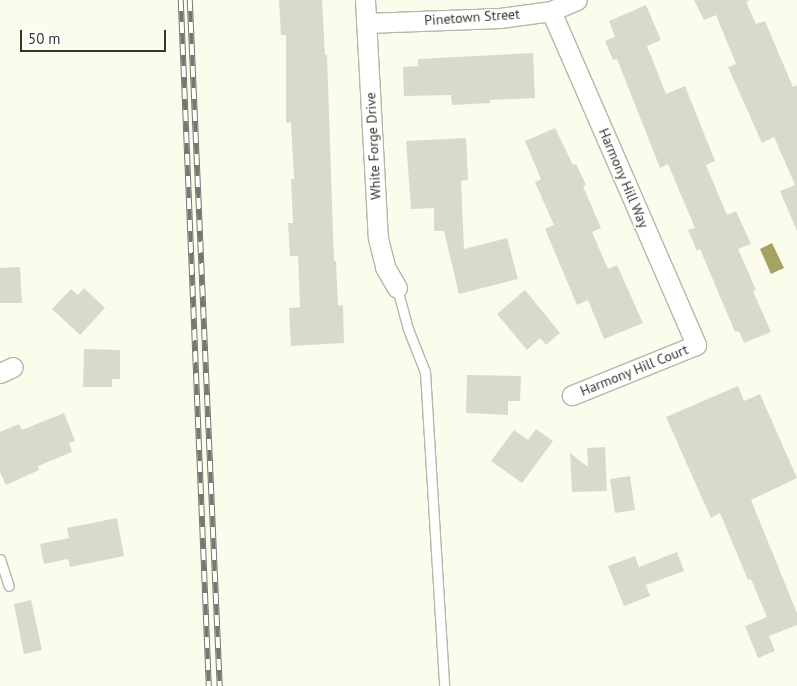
<!DOCTYPE html>
<html>
<head>
<meta charset="utf-8">
<style>
  body { margin:0 }
  #map { position:relative; width:797px; height:686px; overflow:hidden; background:#fcfced; font-family:"PT Sans",sans-serif }
  div>[style] { position:absolute }
  .water>* { inset:0; background:#a5a262 }
  .building>* { inset:0; background:#dadacc }
  .roads { filter:drop-shadow(1px 0 #b6b6a8) drop-shadow(-1px 0 #b6b6a8) drop-shadow(0 1px #b6b6a8) drop-shadow(0 -1px #b6b6a8) }
  .service>* { height:9px; margin:-4.5px; padding:0 4.5px; transform-origin:4.5px; border-radius:4.5px; background:#fff }
  .minor>* { height:19px; margin:-9.5px; padding:0 9.5px; transform-origin:9.5px; border-radius:9.5px; background:#fff }
  .rail>* { height:5.5px; margin-top:-2.75px; transform-origin:0; background:repeating-linear-gradient(90deg,#fff 0 11px,#77776e 0 22px); box-sizing:border-box; border-block:1px solid #77776e }
  span { translate:-50% -50%; white-space:nowrap; text-align:center; line-height:1.15; -webkit-text-stroke:4px #fff; paint-order:stroke }
  .street-label { font-size:14px; color:#35352f }
  .scale { position:absolute; left:20px; top:30px; width:146px; height:22px; box-sizing:border-box; border:2px solid #35352f; border-top:0; padding-left:6px; font-size:15px; line-height:18px; white-space:nowrap; color:#35352f; -webkit-text-stroke:4px #fff; paint-order:stroke }
</style>
</head>
<body>
<div id="map">
  <div class="water">
    <i style="clip-path:polygon(772px 243px,784px 268px,771px 274px,760px 249px)"></i>
  </div>
  <div class="building">
    <i style="clip-path:polygon(279px 0,322px 0,325px 55px,327px 55px,334px 261px,336px 261px,338px 306px,343px 305px,344px 343px,291px 346px,289px 308px,300px 307px,298px 256px,290px 256px,288px 223px,293px 223px,291px 179px,294px 179px,291px 122px,286px 123px,286px 35px,281px 35px)"></i>
    <i style="clip-path:polygon(694px 0,750px 0,746px 2px,756px 24px,765px 21px,793px 87px,797px 85px,797px 231px,780px 191px,795px 185px,774px 137px,762px 143px,728px 67px,736px 64px,716px 15px,704px 20px)"></i>
    <i style="clip-path:polygon(646px 5px,661px 40px,647px 46px,666px 94px,685px 86px,715px 161px,706px 165px,727px 215px,736px 211px,751px 244px,738px 249px,756px 290px,753px 291px,771px 332px,744px 343px,739px 331px,735px 332px,700px 249px,697px 251px,688px 230px,695px 228px,668px 164px,660px 168px,617px 59px,613px 60px,605px 41px,615px 37px,609px 21px)"></i>
    <i style="clip-path:polygon(533px 53px,535px 98px,490px 100px,490px 103px,452px 105px,451px 95px,404px 96px,403px 67px,418px 66px,418px 59px)"></i>
    <i style="clip-path:polygon(555px 128px,573px 165px,576px 164px,586px 185px,583px 186px,601px 228px,592px 232px,608px 269px,617px 265px,643px 323px,604px 339px,588px 300px,577px 305px,545px 229px,554px 225px,535px 182px,541px 179px,525px 141px)"></i>
    <i style="clip-path:polygon(466px 138px,468px 180px,461px 181px,464px 249px,507px 238px,518px 279px,459px 294px,444px 231px,434px 231px,434px 208px,411px 209px,406px 141px)"></i>
    <i style="clip-path:polygon(20px 267px,22px 303px,0 303px,0 268px)"></i>
    <i style="clip-path:polygon(84px 288px,105px 308px,80px 335px,52px 309px,71px 289px,78px 295px)"></i>
    <i style="clip-path:polygon(525px 290px,560px 333px,546px 345px,540px 338px,527px 350px,497px 314px)"></i>
    <i style="clip-path:polygon(84px 349px,120px 350px,120px 379px,112px 379px,112px 387px,83px 387px)"></i>
    <i style="clip-path:polygon(467px 375px,521px 376px,520px 401px,508px 401px,508px 415px,466px 413px)"></i>
    <i style="clip-path:polygon(738px 386px,744px 401px,760px 394px,797px 478px,751px 500px,797px 613px,797px 625px,769px 636px,775px 651px,758px 658px,745px 626px,767px 617px,751px 579px,748px 580px,720px 513px,711px 518px,666px 417px)"></i>
    <i style="clip-path:polygon(64px 413px,75px 441px,69px 443px,72px 452px,38px 466px,39px 470px,6px 485px,0 472px,0 432px,19px 424px,22px 430px)"></i>
    <i style="clip-path:polygon(536px 429px,553px 441px,522px 483px,491px 461px,514px 430px,528px 440px)"></i>
    <i style="clip-path:polygon(605px 447px,607px 491px,572px 492px,570px 453px,588px 467px,587px 448px)"></i>
    <i style="clip-path:polygon(630px 476px,635px 510px,615px 513px,610px 479px)"></i>
    <i style="clip-path:polygon(117px 518px,124px 556px,70px 567px,68px 559px,44px 564px,40px 544px,69px 538px,67px 528px)"></i>
    <i style="clip-path:polygon(677px 552px,684px 571px,646px 585px,650px 596px,624px 606px,608px 566px,635px 556px,639px 567px)"></i>
    <i style="clip-path:polygon(31px 600px,42px 650px,24px 654px,14px 604px)"></i>
  </div>
  <div class="roads">
    <div class="service">
      <i style="left:397px;top:288px;width:42px;rotate:75deg"></i>
      <i style="left:408px;top:329px;width:46px;rotate:68.4deg"></i>
      <i style="left:425px;top:372px;width:315px;rotate:86.5deg"></i>
      <i style="left:0;top:559px;width:28px;rotate:72deg"></i>
    </div>
    <div class="minor">
      <i style="left:365px;top:0;width:238px;rotate:86.9deg"></i>
      <i style="left:378px;top:238px;width:30px;rotate:76deg"></i>
      <i style="left:385px;top:267px;width:24px;rotate:60deg"></i>
      <i style="left:551px;top:11px;width:364px;rotate:66.5deg"></i>
      <i style="left:696px;top:345px;width:134px;rotate:158deg"></i>
      <i style="left:366px;top:23px;width:134px;rotate:-2.1deg"></i>
      <i style="left:500px;top:18px;width:51px;rotate:-7.8deg"></i>
      <i style="left:551px;top:11px;width:28px;rotate:-23deg"></i>
      <i style="left:0;top:373px;width:14px;rotate:-25deg"></i>
    </div>
  </div>
  <div class="rail">
    <i style="left:181px;top:0;width:687px;rotate:87.66deg"></i>
    <i style="left:190px;top:0;width:687px;rotate:87.5deg"></i>
  </div>
  <div class="street-label">
    <span style="left:472px;top:17px;rotate:-4deg">Pinetown Street</span>
    <span style="left:373px;top:146px;rotate:-93deg">White Forge Drive</span>
    <span style="left:624px;top:178px;rotate:67deg">Harmony Hill Way</span>
    <span style="left:634px;top:370px;rotate:-22deg">Harmony Hill Court</span>
  </div>
  <div class="scale">50 m</div>
</div>
</body>
</html>
